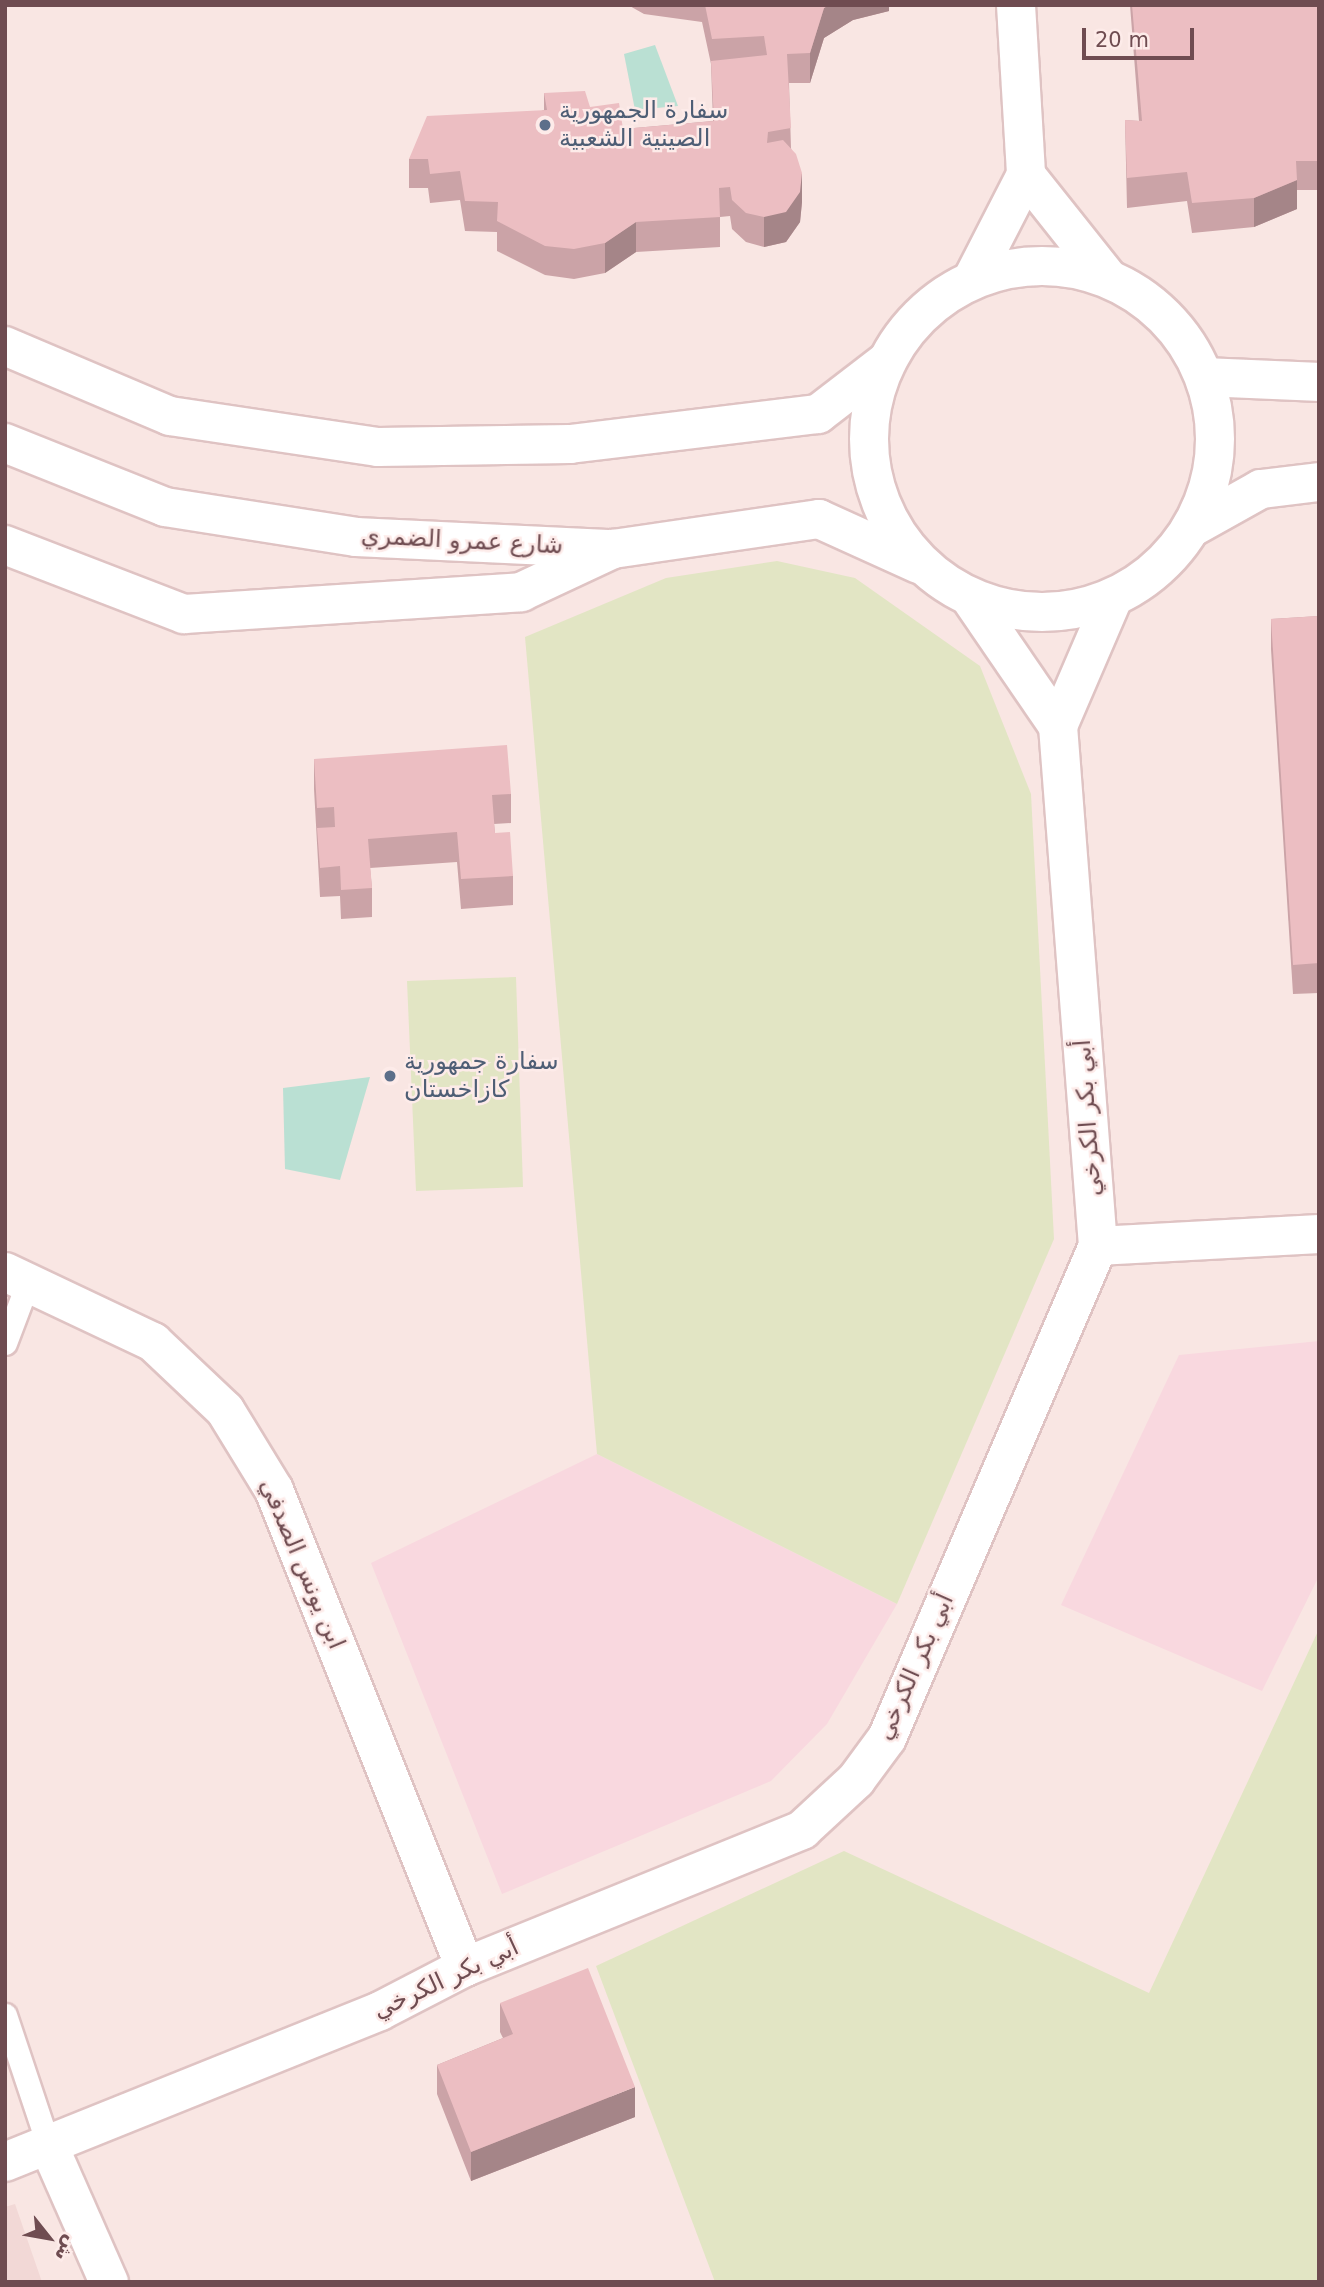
<!DOCTYPE html>
<html>
<head>
<meta charset="utf-8">
<style>
  body { margin:0 }
  #map { position:relative; width:1324px; height:2287px; overflow:hidden; background:#f9e6e3; font-family:"DejaVu Sans","Noto Sans Arabic",sans-serif }
  div>[style] { position:absolute }
  .residential>* { inset:0; background:#f2d8d6 }
  .commercial>* { inset:0; background:#f9d8df }
  .green>* { inset:0; background:#e2e5c4 }
  .water>* { inset:0; background:#bae0d3 }
  .roads { filter:drop-shadow(2px 0 #dfc3c3) drop-shadow(-2px 0 #dfc3c3) drop-shadow(0 2px #dfc3c3) drop-shadow(0 -2px #dfc3c3) }
  .service>* { height:23px; margin:-11.5px; padding:0 11.5px; transform-origin:11.5px; border-radius:11.5px; background:#fff }
  .minor>* { height:38px; margin:-19px; padding:0 19px; transform-origin:19px; border-radius:19px; background:#fff }
  .tertiary>* { height:38px; margin:-19px; padding:0 19px; transform-origin:19px; border-radius:19px; background:#fff }
  .tertiary>.ring { margin:-19px; padding:0; box-sizing:content-box; background:none; border:38px solid #fff; border-radius:50% }
  .wall>* { inset:0; background:#cba3a7 }
  .shaded-wall>* { inset:0; background:#a58588 }
  .building>* { inset:0; background:#ecbec2 }
  .dots>* { width:19px; height:19px; translate:-50% -50%; box-sizing:border-box; border:4px solid #fdebe9; border-radius:50% }
  span { translate:-50% -50%; white-space:nowrap; text-align:center; line-height:1.15; -webkit-text-stroke:5px #fdebe9; paint-order:stroke }
  .service-label { font-size:24px; color:#4e5e75 }
  .left { translate:0 -50%; text-align:left }
  .street-label { font-size:24px; color:#6f4c51 }
  .frame { position:absolute; inset:0; border:7px solid #6f4c51; pointer-events:none }
  .north { position:absolute; left:14px; top:2203px; width:70px; height:70px; -webkit-text-stroke:5px #fdebe9; paint-order:stroke; rotate:121deg; font-size:19px; font-weight:700; line-height:28px; text-align:center; color:#6f4c51 }
  .north::after { content:''; display:block; margin:auto; width:24px; height:32px; background:#6f4c51; clip-path:polygon(50% 0,100% 100%,50% 72%,0 100%) }
  .scale { position:absolute; left:1082px; top:28px; width:112px; height:32px; box-sizing:border-box; border:4px solid #6f4c51; border-top:0; padding-left:9px; font-size:21px; line-height:24px; white-space:nowrap; color:#6f4c51; -webkit-text-stroke:5px #fdebe9; paint-order:stroke }
</style>
</head>
<body>
<div id="map">
  <div class="residential">
    <i style="clip-path:polygon(15px 2204px,42px 2282px,5px 2282px,5px 2207px)"></i>
  </div>
  <div class="commercial">
    <i style="clip-path:polygon(1319px 1341px,1319px 1576px,1262px 1691px,1061px 1605px,1179px 1355px)"></i>
    <i style="clip-path:polygon(597px 1454px,897px 1604px,827px 1724px,771px 1781px,502px 1894px,371px 1563px)"></i>
  </div>
  <div class="green">
    <i style="clip-path:polygon(777px 561px,855px 578px,980px 666px,1031px 794px,1054px 1239px,897px 1604px,597px 1454px,525px 637px,666px 578px)"></i>
    <i style="clip-path:polygon(516px 977px,523px 1187px,416px 1191px,407px 981px)"></i>
    <i style="clip-path:polygon(1319px 1629px,1319px 2282px,715px 2282px,596px 1966px,844px 1851px,1149px 1993px)"></i>
  </div>
  <div class="water">
    <i style="clip-path:polygon(655px 45px,678px 106px,635px 110px,624px 54px)"></i>
    <i style="clip-path:polygon(370px 1077px,340px 1180px,285px 1169px,283px 1088px)"></i>
  </div>
  <div class="roads">
    <div class="service">
      <i style="left:5px;top:1343px;width:65px;rotate:-69.3deg"></i>
      <i style="left:5px;top:2015px;width:136px;rotate:71.6deg"></i>
    </div>
    <div class="minor">
      <i style="left:1016px;top:5px;width:170px;rotate:86.6deg"></i>
      <i style="left:1026px;top:175px;width:132px;rotate:51.5deg"></i>
      <i style="left:972px;top:280px;width:118px;rotate:-62.8deg"></i>
      <i style="left:5px;top:545px;width:192px;rotate:21.1deg"></i>
      <i style="left:184px;top:614px;width:338px;rotate:-3.7deg"></i>
      <i style="left:521px;top:592px;width:102px;rotate:-25.1deg"></i>
      <i style="left:971px;top:599px;width:154px;rotate:55.6deg"></i>
      <i style="left:1098px;top:1246px;width:221px;rotate:-3.1deg"></i>
      <i style="left:5px;top:1272px;width:164px;rotate:25.3deg"></i>
      <i style="left:153px;top:1342px;width:99px;rotate:43.4deg"></i>
      <i style="left:225px;top:1410px;width:94px;rotate:58.5deg"></i>
      <i style="left:274px;top:1490px;width:514px;rotate:68.18deg"></i>
      <i style="left:48px;top:2144px;width:151px;rotate:66.2deg"></i>
      <i style="left:5px;top:2162px;width:404px;rotate:-21.9deg"></i>
      <i style="left:380px;top:2011px;width:96px;rotate:-27.4deg"></i>
      <i style="left:465px;top:1967px;width:364px;rotate:-22.1deg"></i>
      <i style="left:802px;top:1830px;width:74px;rotate:-42.8deg"></i>
      <i style="left:856px;top:1780px;width:52px;rotate:-53.6deg"></i>
      <i style="left:887px;top:1738px;width:535px;rotate:-66.79deg"></i>
      <i style="left:1098px;top:1246px;width:522px;rotate:-94.4deg"></i>
      <i style="left:1058px;top:726px;width:139px;rotate:-66.7deg"></i>
    </div>
    <div class="tertiary">
      <i class="ring" style="left:869px;top:266px;width:308px;height:308px"></i>
      <i style="left:5px;top:346px;width:179px;rotate:23deg"></i>
      <i style="left:170px;top:416px;width:210px;rotate:8.5deg"></i>
      <i style="left:378px;top:447px;width:192px;rotate:-0.9deg"></i>
      <i style="left:570px;top:444px;width:250px;rotate:-6.9deg"></i>
      <i style="left:818px;top:414px;width:88px;rotate:-37.6deg"></i>
      <i style="left:1205px;top:377px;width:114px;rotate:2.5deg"></i>
      <i style="left:5px;top:443px;width:172px;rotate:21.8deg"></i>
      <i style="left:165px;top:507px;width:193px;rotate:8.9deg"></i>
      <i style="left:356px;top:537px;width:257px;rotate:2.7deg"></i>
      <i style="left:613px;top:549px;width:208px;rotate:-8.3deg"></i>
      <i style="left:819px;top:519px;width:109px;rotate:24.4deg"></i>
      <i style="left:1193px;top:527px;width:78px;rotate:-29.2deg"></i>
      <i style="left:1261px;top:489px;width:58px;rotate:-6.9deg"></i>
    </div>
  </div>
  <div class="wall">
    <i style="clip-path:polygon(628px 5px,889px 5px,889px 11px,853px 20px,824px 38px,810px 83px,789px 83px,791px 148px,802px 202px,800px 222px,786px 242px,764px 247px,746px 242px,732px 229px,730px 216px,720px 217px,720px 247px,636px 252px,605px 273px,574px 279px,545px 275px,497px 251px,497px 232px,465px 231px,460px 200px,430px 203px,428px 188px,409px 188px,409px 159px,544px 110px,544px 93px,590px 107px,623px 129px,713px 121px,711px 64px,702px 22px,644px 14px)"></i>
    <i style="clip-path:polygon(1130px 5px,1319px 5px,1319px 190px,1297px 190px,1297px 209px,1254px 227px,1192px 233px,1187px 201px,1127px 208px,1125px 120px,1139px 121px)"></i>
    <i style="clip-path:polygon(1319px 616px,1319px 993px,1293px 994px,1271px 649px,1271px 619px)"></i>
    <i style="clip-path:polygon(314px 759px,511px 794px,511px 823px,494px 824px,495px 833px,513px 876px,513px 905px,461px 909px,457px 862px,370px 868px,372px 888px,372px 917px,341px 919px,340px 896px,320px 897px,314px 789px)"></i>
    <i style="clip-path:polygon(500px 2003px,635px 2117px,471px 2181px,437px 2094px,437px 2065px,503px 2038px,500px 2032px)"></i>
  </div>
  <div class="shaded-wall">
    <i style="clip-path:polygon(829px 5px,889px 5px,889px 11px,853px 20px,824px 38px,810px 83px,810px 53px,824px 8px)"></i>
    <i style="clip-path:polygon(802px 173px,802px 202px,800px 222px,786px 242px,764px 247px,764px 217px)"></i>
    <i style="clip-path:polygon(1297px 180px,1297px 209px,1254px 227px,1254px 198px)"></i>
    <i style="clip-path:polygon(636px 222px,636px 252px,605px 273px,605px 243px)"></i>
    <i style="clip-path:polygon(635px 2087px,635px 2117px,471px 2181px,471px 2152px)"></i>
  </div>
  <div class="building">
    <i style="clip-path:polygon(705px 5px,829px 5px,824px 8px,810px 53px,787px 54px,791px 128px,768px 132px,767px 143px,783px 140px,796px 154px,802px 173px,800px 192px,786px 212px,764px 217px,746px 213px,732px 200px,730px 187px,719px 188px,720px 217px,636px 222px,605px 243px,574px 249px,545px 246px,497px 221px,498px 202px,465px 201px,460px 171px,430px 174px,428px 159px,409px 159px,427px 116px,547px 110px,544px 93px,585px 91px,590px 107px,619px 103px,623px 129px,714px 121px,711px 61px,767px 55px,764px 36px,712px 39px)"></i>
    <i style="clip-path:polygon(1132px 5px,1319px 5px,1319px 161px,1296px 161px,1297px 180px,1254px 198px,1192px 203px,1187px 172px,1127px 178px,1125px 120px,1142px 121px)"></i>
    <i style="clip-path:polygon(1319px 616px,1319px 963px,1293px 965px,1271px 619px)"></i>
    <i style="clip-path:polygon(507px 745px,511px 794px,492px 795px,495px 833px,510px 832px,513px 876px,461px 879px,457px 832px,368px 839px,372px 888px,341px 890px,340px 866px,320px 868px,317px 828px,335px 827px,334px 807px,317px 808px,314px 759px)"></i>
    <i style="clip-path:polygon(588px 1968px,635px 2087px,471px 2152px,437px 2065px,513px 2034px,500px 2003px)"></i>
  </div>
  <div class="dots">
    <i style="left:545px;top:125px;background:#5c6f8a"></i>
    <i style="left:390px;top:1076px;background:#5c6f8a"></i>
  </div>
  <div class="service-label">
    <span class="left" style="left:559px;top:125px">سفارة الجمهورية<br>الصينية الشعبية</span>
    <span class="left" style="left:404px;top:1076px">سفارة جمهورية<br>كازاخستان</span>
  </div>
  <div class="street-label">
    <span style="left:462px;top:541px;rotate:3deg">شارع عمرو الضمري</span>
    <span style="left:1088px;top:1118px;rotate:-94deg">أبي بكر الكرخي</span>
    <span style="left:302px;top:1564px;rotate:67deg">ابن يونس الصدفي</span>
    <span style="left:915px;top:1667px;rotate:-66deg">أبي بكر الكرخي</span>
    <span style="left:446px;top:1979px;rotate:-25deg">أبي بكر الكرخي</span>
  </div>
  <div class="frame"></div>
  <div class="north">ش</div>
  <div class="scale">20 m</div>
</div>
</body>
</html>
